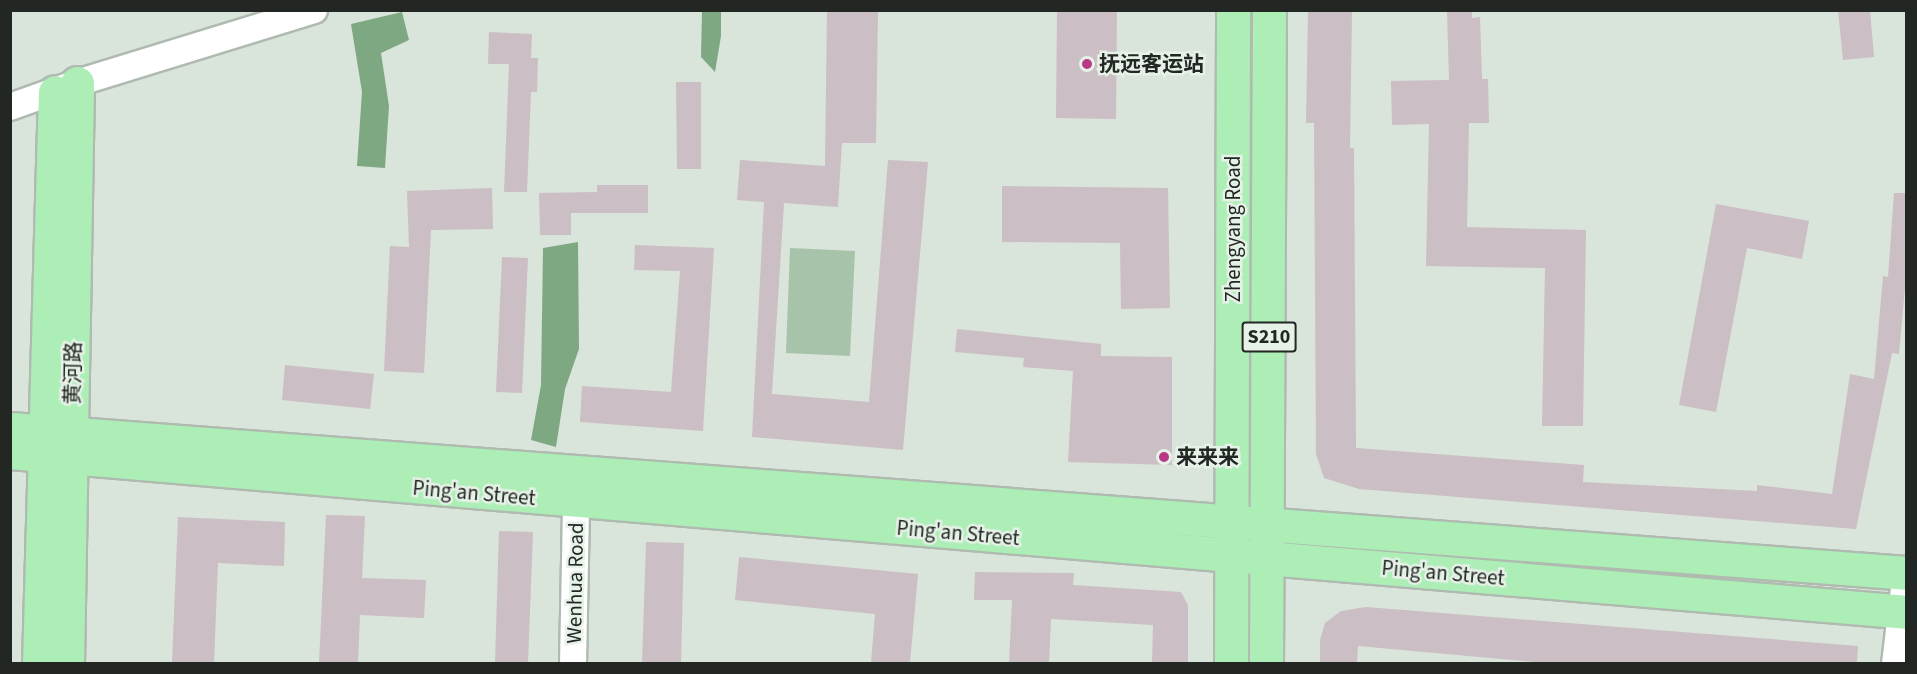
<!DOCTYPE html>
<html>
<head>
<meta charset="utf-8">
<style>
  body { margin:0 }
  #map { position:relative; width:1917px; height:674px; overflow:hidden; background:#d9e4da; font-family:"Source Sans 3","Noto Sans SC",sans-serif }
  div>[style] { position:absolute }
  .green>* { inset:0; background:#a7c4aa }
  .forest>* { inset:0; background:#7ea882 }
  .building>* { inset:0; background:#cbbec4 }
  .roads { filter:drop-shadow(2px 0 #afbab0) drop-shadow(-2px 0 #afbab0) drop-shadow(0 2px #afbab0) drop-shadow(0 -2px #afbab0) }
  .minor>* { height:26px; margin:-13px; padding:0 13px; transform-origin:13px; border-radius:13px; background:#fff }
  .major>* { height:33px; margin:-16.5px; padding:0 16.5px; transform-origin:16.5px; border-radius:16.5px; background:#aceeb6 }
  .dots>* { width:16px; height:16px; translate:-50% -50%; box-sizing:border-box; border:3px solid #e6f1e7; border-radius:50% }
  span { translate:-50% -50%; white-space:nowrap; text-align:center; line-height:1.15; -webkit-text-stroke:5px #e6f1e7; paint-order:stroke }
  .shield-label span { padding:2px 4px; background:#e6f1e7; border:2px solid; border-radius:4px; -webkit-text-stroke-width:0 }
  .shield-label { font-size:20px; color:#232723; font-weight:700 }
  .poi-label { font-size:21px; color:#232723; font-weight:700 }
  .left { translate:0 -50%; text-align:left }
  .street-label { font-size:21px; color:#232723 }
  .frame { position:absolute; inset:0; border:12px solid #232723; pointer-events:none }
</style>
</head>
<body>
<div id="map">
  <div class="green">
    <i style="clip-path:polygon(790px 248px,855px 251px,850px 356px,786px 353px)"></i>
  </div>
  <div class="forest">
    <i style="clip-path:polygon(702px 11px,721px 11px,721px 36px,715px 72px,701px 57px)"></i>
    <i style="clip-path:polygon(402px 12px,409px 40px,381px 53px,389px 106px,385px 168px,357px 166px,362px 92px,351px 24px)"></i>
    <i style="clip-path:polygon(578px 242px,579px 349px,565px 389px,556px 447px,531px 440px,541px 385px,543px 248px)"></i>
  </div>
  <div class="building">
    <i style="clip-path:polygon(827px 10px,878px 10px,876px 143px,842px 143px,838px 207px,784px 203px,772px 394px,869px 402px,888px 160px,928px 162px,903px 450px,752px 437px,764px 202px,737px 200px,740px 160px,825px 166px)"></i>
    <i style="clip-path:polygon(1057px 10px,1117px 10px,1116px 119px,1056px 118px)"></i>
    <i style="clip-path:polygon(1308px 10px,1352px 10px,1350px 148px,1354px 148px,1356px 448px,1584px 465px,1583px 482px,1757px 491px,1757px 485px,1832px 494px,1850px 374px,1874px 379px,1883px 276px,1888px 277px,1894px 193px,1906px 193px,1906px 277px,1899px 354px,1892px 353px,1856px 529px,1359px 489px,1324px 478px,1316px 454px,1314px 123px,1306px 123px)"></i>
    <i style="clip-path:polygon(1447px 10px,1472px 10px,1472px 18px,1480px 17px,1482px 79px,1488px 79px,1489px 123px,1469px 123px,1467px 227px,1586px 230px,1583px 426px,1542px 426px,1545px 268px,1426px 266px,1429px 124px,1392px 125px,1391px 81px,1449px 80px)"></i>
    <i style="clip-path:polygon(1838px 10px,1870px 10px,1874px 57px,1843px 60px)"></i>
    <i style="clip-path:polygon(489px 32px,532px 34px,531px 58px,538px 58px,537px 92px,531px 92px,527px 192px,504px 192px,509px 64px,488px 64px)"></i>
    <i style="clip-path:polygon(676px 82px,701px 82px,701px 169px,677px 169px)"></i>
    <i style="clip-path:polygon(597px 185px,648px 185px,648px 213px,571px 213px,571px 235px,540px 235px,539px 193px,597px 192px)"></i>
    <i style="clip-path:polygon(1002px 186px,1168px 188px,1170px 308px,1121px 309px,1120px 243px,1002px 242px)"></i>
    <i style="clip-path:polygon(492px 188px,493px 229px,431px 230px,424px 373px,384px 371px,390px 246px,409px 247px,407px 191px)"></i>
    <i style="clip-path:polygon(1716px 204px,1809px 221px,1802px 259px,1747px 248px,1716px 412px,1679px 405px)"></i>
    <i style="clip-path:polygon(635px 245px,714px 248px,703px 431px,580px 422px,582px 386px,671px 392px,680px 271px,634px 270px)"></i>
    <i style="clip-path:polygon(502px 257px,528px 258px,522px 393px,496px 392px)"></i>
    <i style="clip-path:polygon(957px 329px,1101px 344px,1101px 356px,1172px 357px,1172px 465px,1068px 462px,1073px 371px,1023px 367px,1024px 358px,955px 352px)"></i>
    <i style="clip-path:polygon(285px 365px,374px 374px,370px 409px,282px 400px)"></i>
    <i style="clip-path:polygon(326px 515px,365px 516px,362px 578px,426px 580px,424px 618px,360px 615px,358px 663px,319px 663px)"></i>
    <i style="clip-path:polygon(178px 517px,285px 522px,284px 566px,218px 563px,214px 663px,172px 663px)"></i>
    <i style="clip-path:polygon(499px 531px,533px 532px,528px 663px,495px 663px)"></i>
    <i style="clip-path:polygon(646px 542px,684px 543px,681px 663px,642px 663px)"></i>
    <i style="clip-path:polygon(739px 557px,918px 574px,910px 663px,871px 663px,875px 614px,735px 600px)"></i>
    <i style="clip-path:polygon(975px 572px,1074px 573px,1073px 585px,1181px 592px,1188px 605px,1188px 663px,1152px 663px,1153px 625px,1051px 619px,1049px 663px,1009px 663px,1012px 600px,974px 600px)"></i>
    <i style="clip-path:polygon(1366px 607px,1858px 646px,1857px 663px,1545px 663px,1358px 646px,1357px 663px,1320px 663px,1320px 640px,1325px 623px,1341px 611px)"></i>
  </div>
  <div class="roads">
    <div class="minor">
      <i style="left:10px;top:107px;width:71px;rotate:-19.7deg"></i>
      <i style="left:77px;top:83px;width:248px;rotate:-17.1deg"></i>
      <i style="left:573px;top:664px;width:162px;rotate:-88.9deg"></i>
      <i style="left:1895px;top:664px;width:93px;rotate:-83.2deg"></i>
    </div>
    <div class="major">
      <i style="left:10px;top:429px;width:1901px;rotate:4.34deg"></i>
      <i style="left:10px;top:452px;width:1903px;rotate:4.82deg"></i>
      <i style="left:39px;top:664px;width:572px;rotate:-88.4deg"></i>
      <i style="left:67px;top:664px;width:581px;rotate:-89.01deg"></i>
      <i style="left:1231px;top:664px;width:654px;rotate:-89.82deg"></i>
      <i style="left:1266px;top:664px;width:654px;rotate:-89.74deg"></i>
    </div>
  </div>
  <div class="dots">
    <i style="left:1087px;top:64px;background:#b83986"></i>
    <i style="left:1164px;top:457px;background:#b83986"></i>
  </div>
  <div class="shield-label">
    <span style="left:1269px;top:337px">S210</span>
  </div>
  <div class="poi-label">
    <span class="left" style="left:1099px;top:64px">抚远客运站</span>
    <span class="left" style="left:1176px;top:457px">来来来</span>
  </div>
  <div class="street-label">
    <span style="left:1233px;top:229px;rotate:-90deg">Zhengyang Road</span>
    <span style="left:73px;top:373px;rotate:-89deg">黄河路</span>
    <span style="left:474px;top:493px;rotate:5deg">Ping'an Street</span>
    <span style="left:958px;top:533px;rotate:5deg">Ping'an Street</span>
    <span style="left:1443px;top:573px;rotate:5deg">Ping'an Street</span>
    <span style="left:575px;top:583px;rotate:-89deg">Wenhua Road</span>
  </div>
  <div class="frame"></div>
</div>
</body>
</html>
